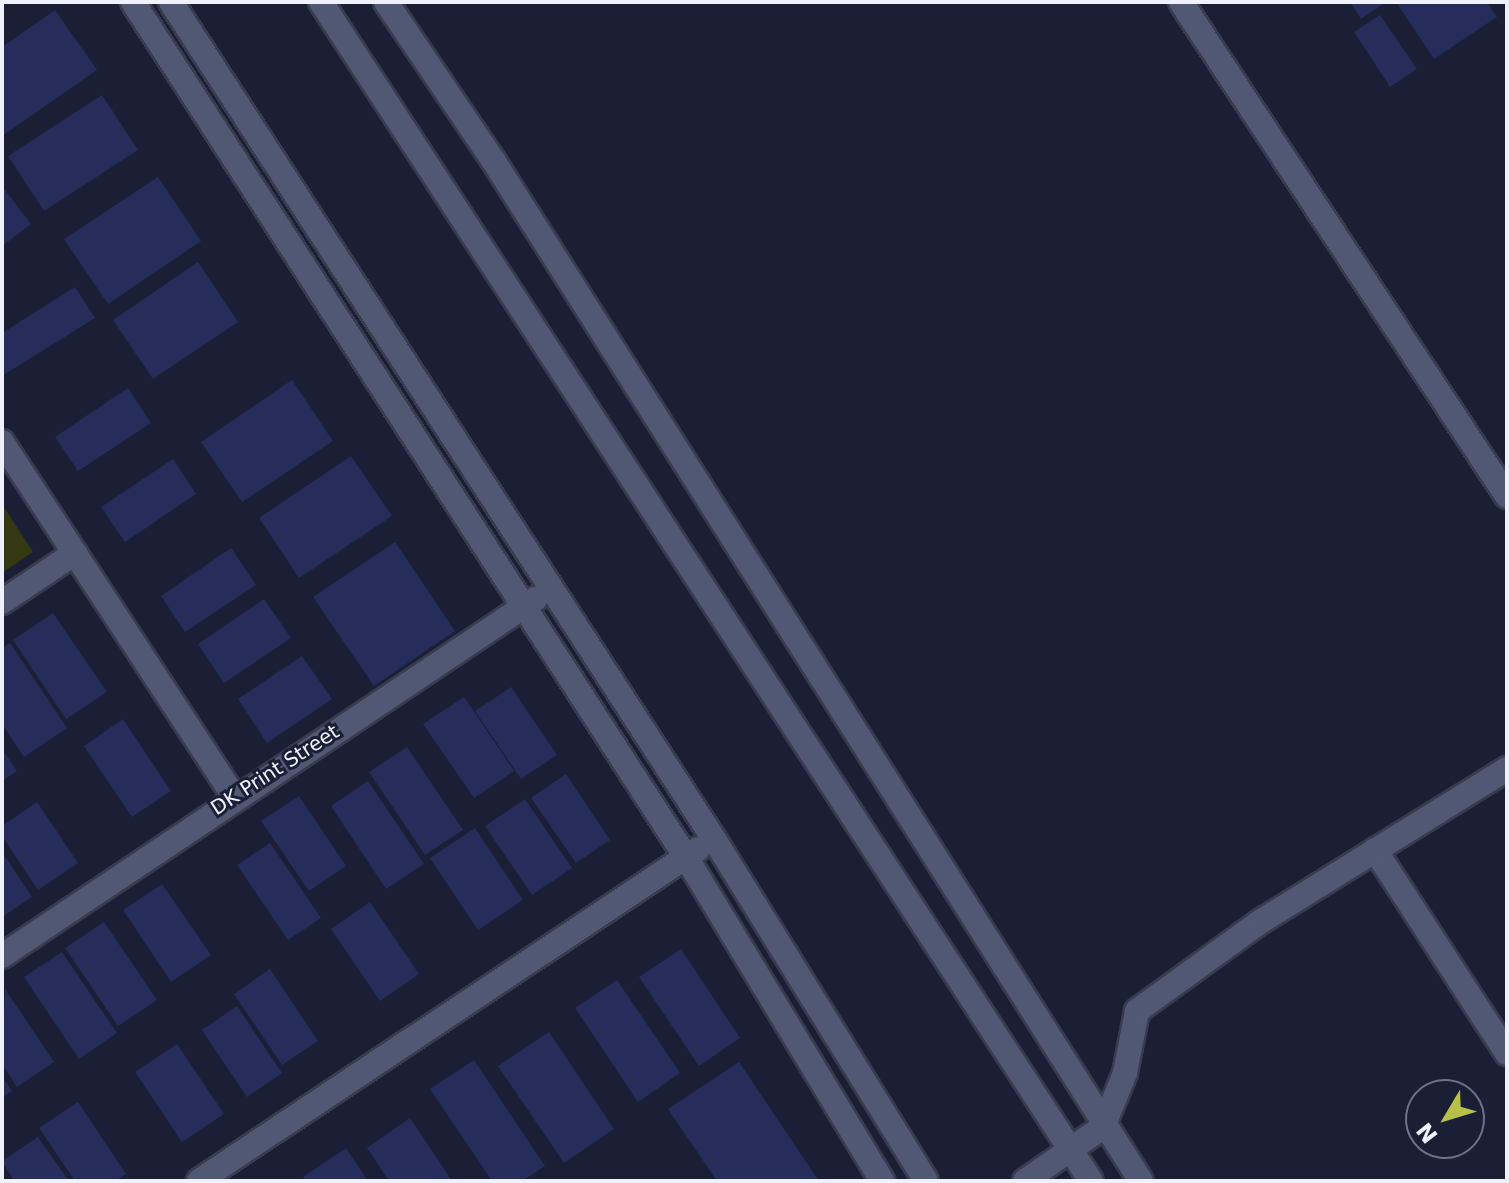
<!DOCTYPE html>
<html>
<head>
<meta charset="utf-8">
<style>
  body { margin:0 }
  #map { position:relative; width:1509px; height:1183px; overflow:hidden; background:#1a1f36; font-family:"DejaVu Sans",sans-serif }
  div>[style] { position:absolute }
  .green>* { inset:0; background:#353912 }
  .building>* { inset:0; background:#262d5a }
  .roads { filter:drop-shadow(2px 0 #393b4e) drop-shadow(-2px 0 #393b4e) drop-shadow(0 2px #393b4e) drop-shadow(0 -2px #393b4e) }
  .minor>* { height:24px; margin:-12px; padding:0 12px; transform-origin:12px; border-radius:12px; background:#515874 }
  span { translate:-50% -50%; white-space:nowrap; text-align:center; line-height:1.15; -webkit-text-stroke:6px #1a1f36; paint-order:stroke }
  .street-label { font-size:20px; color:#eff2fc }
  .frame { position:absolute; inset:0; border:4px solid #eff2fc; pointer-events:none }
  .north { position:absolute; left:1405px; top:1079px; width:80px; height:80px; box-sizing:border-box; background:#1a1f36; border:2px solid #6f7385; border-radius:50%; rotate:232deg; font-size:22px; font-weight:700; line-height:32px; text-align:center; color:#eff2fc }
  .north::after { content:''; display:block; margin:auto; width:28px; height:36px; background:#b7c148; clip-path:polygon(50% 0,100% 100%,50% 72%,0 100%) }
</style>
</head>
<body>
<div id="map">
  <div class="green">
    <i style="clip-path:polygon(2px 504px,33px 552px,2px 573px)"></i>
  </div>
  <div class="building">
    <i style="clip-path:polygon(1350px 2px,1386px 2px,1361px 19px)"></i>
    <i style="clip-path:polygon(1402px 2px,1487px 2px,1497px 17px,1434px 59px,1398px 5px)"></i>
    <i style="clip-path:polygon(55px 10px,97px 70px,2px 136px,2px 47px)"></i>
    <i style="clip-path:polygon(1380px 15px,1417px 69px,1390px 87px,1354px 32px)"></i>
    <i style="clip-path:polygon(102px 95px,138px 150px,44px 211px,8px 156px)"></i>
    <i style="clip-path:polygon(158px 177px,201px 241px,108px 304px,64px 239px)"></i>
    <i style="clip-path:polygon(2px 186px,31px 224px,2px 246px)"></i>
    <i style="clip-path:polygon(198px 262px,238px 322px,153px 379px,113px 320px)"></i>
    <i style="clip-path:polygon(75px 287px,95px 318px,2px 376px,2px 333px)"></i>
    <i style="clip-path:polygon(292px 380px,333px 441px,242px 502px,201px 442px)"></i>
    <i style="clip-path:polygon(128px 388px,151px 423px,78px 471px,55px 437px)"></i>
    <i style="clip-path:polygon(351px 456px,392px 516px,299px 578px,259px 518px)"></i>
    <i style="clip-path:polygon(173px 459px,196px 494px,125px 542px,101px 507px)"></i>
    <i style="clip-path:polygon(395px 542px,455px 631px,374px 686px,313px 597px)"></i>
    <i style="clip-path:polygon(231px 548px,256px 585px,185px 632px,161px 596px)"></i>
    <i style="clip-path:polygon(264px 599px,291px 638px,224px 683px,198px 644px)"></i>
    <i style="clip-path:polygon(53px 613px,107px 692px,66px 719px,13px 640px)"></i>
    <i style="clip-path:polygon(10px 643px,67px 728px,24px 757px,2px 724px,2px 648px)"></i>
    <i style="clip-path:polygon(302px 656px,332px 699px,267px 743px,238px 699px)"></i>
    <i style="clip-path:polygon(511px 687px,557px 755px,521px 779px,475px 711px)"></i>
    <i style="clip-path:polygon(464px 697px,514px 771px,474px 798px,423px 724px)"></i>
    <i style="clip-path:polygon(123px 719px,171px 791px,132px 817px,84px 746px)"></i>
    <i style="clip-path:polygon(407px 747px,463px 830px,425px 855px,369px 772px)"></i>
    <i style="clip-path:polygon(2px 749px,17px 771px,2px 781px)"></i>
    <i style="clip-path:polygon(566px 774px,610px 840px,576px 863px,531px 798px)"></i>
    <i style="clip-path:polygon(368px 781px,424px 864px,386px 889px,331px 806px)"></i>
    <i style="clip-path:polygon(299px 796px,346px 866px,309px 891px,261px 821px)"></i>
    <i style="clip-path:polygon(525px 799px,572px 868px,532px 895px,485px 826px)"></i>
    <i style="clip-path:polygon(37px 802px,78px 863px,38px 890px,2px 836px,2px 826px)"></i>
    <i style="clip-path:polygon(475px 828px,523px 900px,478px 930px,430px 858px)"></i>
    <i style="clip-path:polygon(270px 843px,321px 918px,288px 940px,237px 865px)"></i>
    <i style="clip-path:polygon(2px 852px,32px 897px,2px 917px)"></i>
    <i style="clip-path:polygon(162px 884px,211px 955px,171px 982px,123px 910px)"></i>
    <i style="clip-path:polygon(370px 902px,419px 974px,380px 1001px,331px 929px)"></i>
    <i style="clip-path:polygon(104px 922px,157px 1000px,118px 1026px,65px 948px)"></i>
    <i style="clip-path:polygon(681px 949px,740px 1038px,699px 1066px,639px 977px)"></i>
    <i style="clip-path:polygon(62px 952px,117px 1033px,79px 1059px,24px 977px)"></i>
    <i style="clip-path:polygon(270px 969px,318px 1041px,282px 1065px,234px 994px)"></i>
    <i style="clip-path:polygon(617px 980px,680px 1073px,638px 1102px,575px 1008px)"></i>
    <i style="clip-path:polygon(5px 989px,54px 1062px,17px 1087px,2px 1064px)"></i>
    <i style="clip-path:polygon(237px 1006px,282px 1073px,247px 1097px,202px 1030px)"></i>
    <i style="clip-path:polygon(549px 1032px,614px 1129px,564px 1163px,498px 1066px)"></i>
    <i style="clip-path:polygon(177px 1044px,224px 1114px,182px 1142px,135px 1072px)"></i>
    <i style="clip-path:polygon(474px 1060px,545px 1166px,522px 1181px,492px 1181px,430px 1089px)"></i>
    <i style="clip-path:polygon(739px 1062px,819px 1181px,717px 1181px,668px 1109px)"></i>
    <i style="clip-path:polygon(2px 1076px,12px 1091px,2px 1097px)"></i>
    <i style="clip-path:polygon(78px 1102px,126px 1174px,115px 1181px,75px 1181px,39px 1128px)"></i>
    <i style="clip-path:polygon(410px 1118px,452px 1181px,389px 1181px,367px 1148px)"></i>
    <i style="clip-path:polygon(38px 1137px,69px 1181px,14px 1181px,2px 1161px)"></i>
    <i style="clip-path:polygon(346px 1148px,368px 1181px,306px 1181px,303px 1177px)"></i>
  </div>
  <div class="roads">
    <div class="minor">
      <i style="left:133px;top:2px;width:1018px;rotate:57.11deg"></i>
      <i style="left:686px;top:857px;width:379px;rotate:58.8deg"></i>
      <i style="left:171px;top:2px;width:998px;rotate:57.03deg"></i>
      <i style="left:714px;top:839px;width:402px;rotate:58.2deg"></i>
      <i style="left:321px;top:2px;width:1408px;rotate:56.85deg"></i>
      <i style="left:386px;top:2px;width:191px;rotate:55.9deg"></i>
      <i style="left:493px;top:160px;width:1209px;rotate:57.6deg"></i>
      <i style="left:1181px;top:2px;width:592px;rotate:56.58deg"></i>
      <i style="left:2px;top:442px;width:423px;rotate:56.8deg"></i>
      <i style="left:2px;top:602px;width:88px;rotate:-33.9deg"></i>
      <i style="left:1375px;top:850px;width:242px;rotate:57deg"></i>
      <i style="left:2px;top:956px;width:642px;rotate:-33.81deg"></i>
      <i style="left:199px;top:1181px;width:599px;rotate:-33.64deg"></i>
      <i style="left:1025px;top:1181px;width:95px;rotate:-34.7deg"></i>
      <i style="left:1103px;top:1127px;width:58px;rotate:-67.8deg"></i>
      <i style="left:1125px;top:1073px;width:63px;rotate:-79deg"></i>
      <i style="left:1137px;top:1011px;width:152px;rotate:-35.9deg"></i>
      <i style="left:1260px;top:922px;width:291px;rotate:-31.8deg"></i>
    </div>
  </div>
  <div class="street-label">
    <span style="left:275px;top:770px;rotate:-33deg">DK Print Street</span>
  </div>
  <div class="frame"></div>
  <div class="north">N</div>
</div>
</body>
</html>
